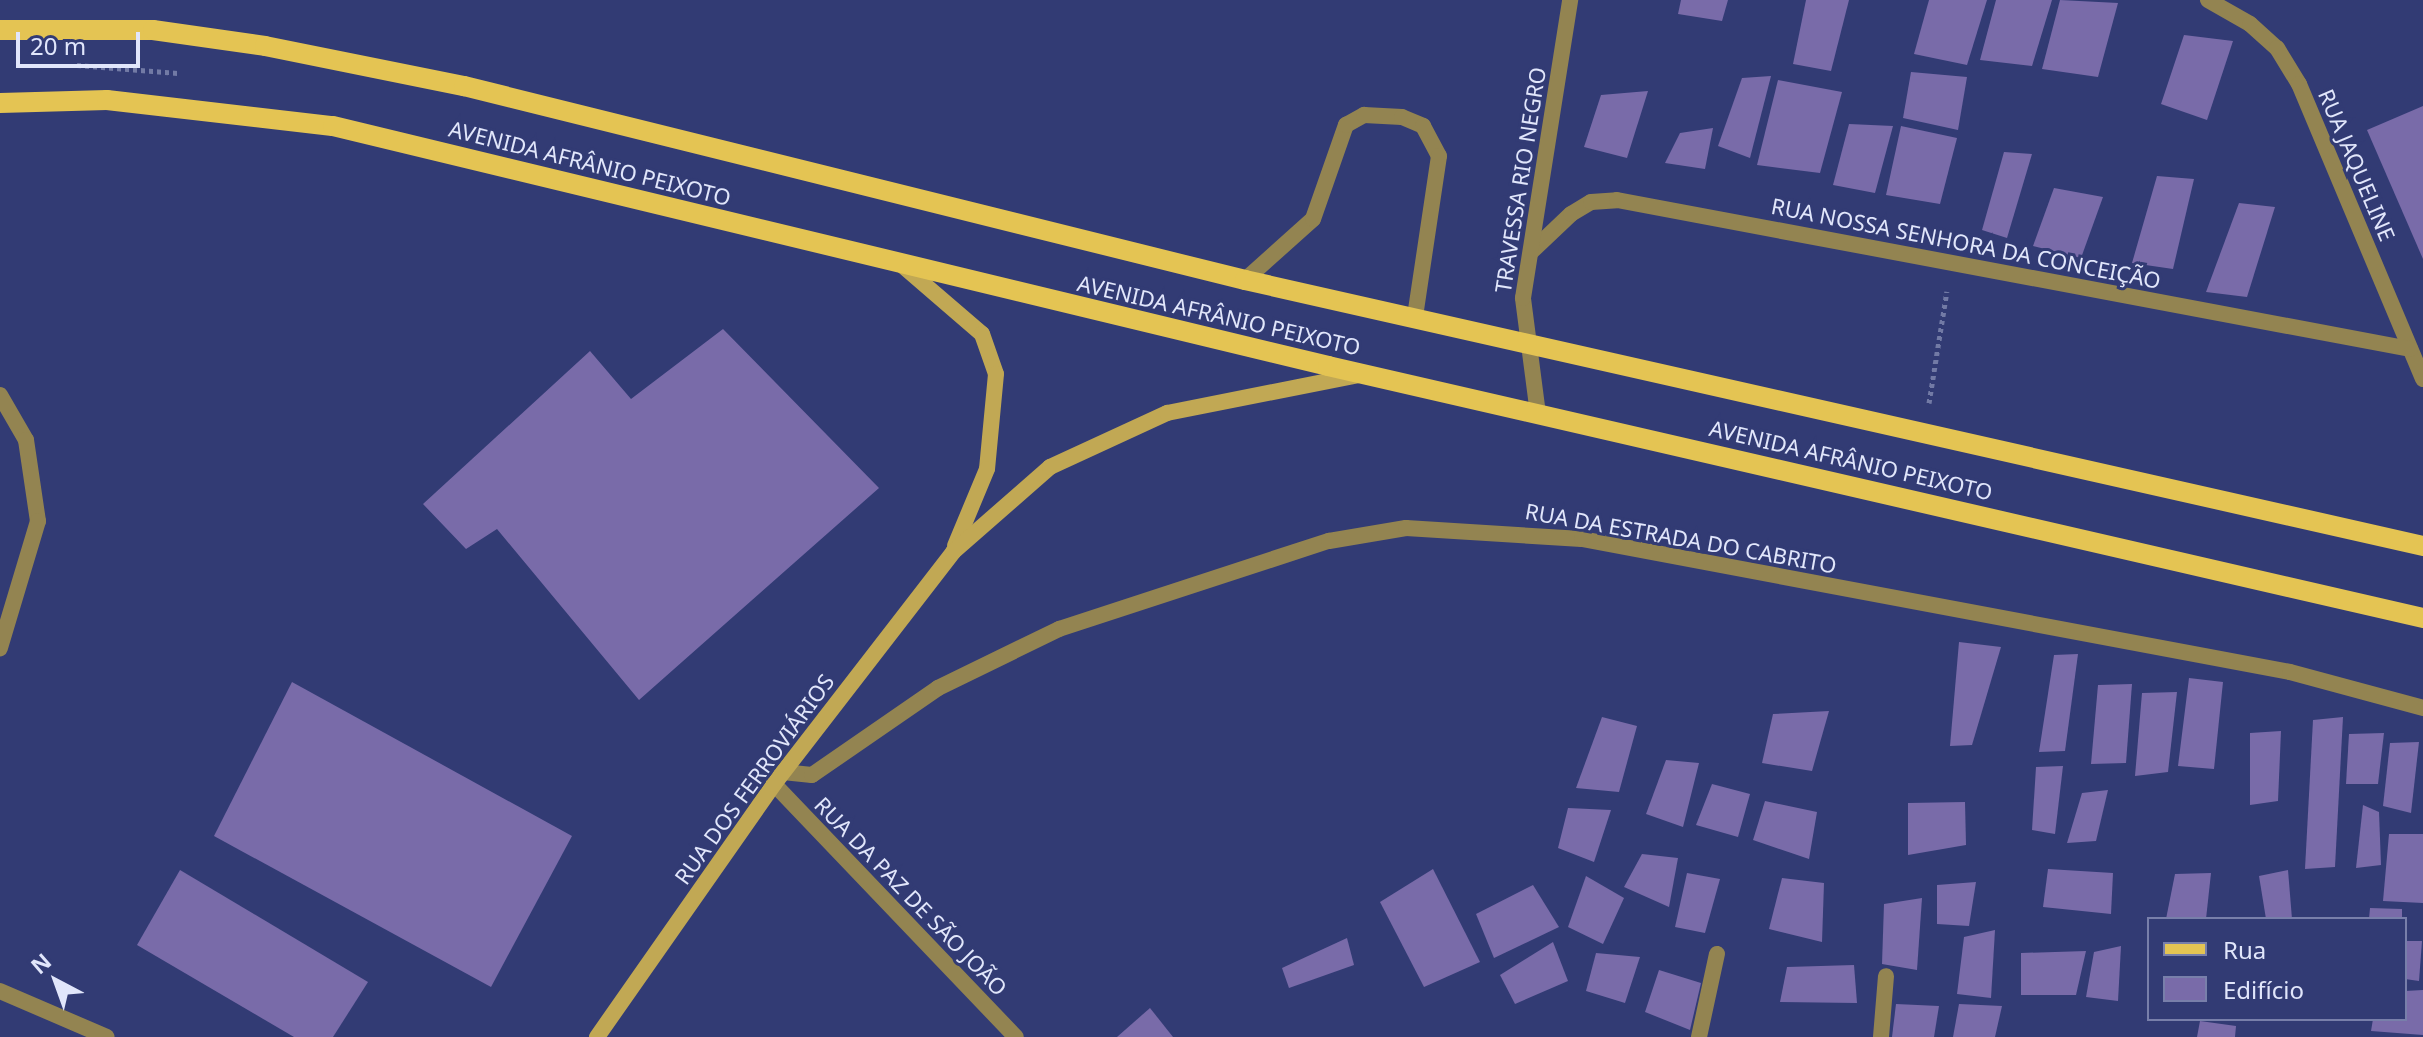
<!DOCTYPE html>
<html>
<head>
<meta charset="utf-8">
<style>
  body { margin:0 }
  #map { position:relative; width:2423px; height:1037px; overflow:hidden; background:#323b74; font-family:"Noto Sans",sans-serif }
  div>[style] { position:absolute }
  .building>* { inset:0; background:#796ba9 }
  .path>* { height:5px; margin-top:-2.5px; transform-origin:0; background:repeating-linear-gradient(90deg,#727aa5 0 4px,transparent 0 8px) }
  .lane>* { height:16px; margin:-8px; padding:0 8px; transform-origin:8px; border-radius:8px; background:#938451 }
  .street>* { height:16px; margin:-8px; padding:0 8px; transform-origin:8px; border-radius:8px; background:#938451 }
  .secondary>* { height:16px; margin:-8px; padding:0 8px; transform-origin:8px; border-radius:8px; background:#c1a854 }
  .primary>* { height:20px; margin:-10px; padding:0 10px; transform-origin:10px; border-radius:10px; background:#e4c453 }
  span { translate:-50% -50%; white-space:nowrap; text-align:center; line-height:1.15; -webkit-text-stroke:6px #323b74; paint-order:stroke }
  .street-label { font-size:22px; color:#e1e6fb }
  .legend { position:absolute; left:2147px; top:917px; width:260px; height:104px; box-sizing:border-box; background:#323b74; border:2px solid #787faa; margin:0; padding:10px 14px; list-style:none; font-size:24px; color:#e1e6fb }
  .legend li { display:flex; align-items:center; gap:16px; height:40px }
  .legend b { width:40px; border:2px solid #787faa }
  .north { position:absolute; left:16px; top:941px; width:80px; height:80px; -webkit-text-stroke:6px #323b74; paint-order:stroke; rotate:319deg; font-size:22px; font-weight:700; line-height:32px; text-align:center; color:#e1e6fb }
  .north::after { content:''; display:block; margin:auto; width:28px; height:36px; background:#e1e6fb; clip-path:polygon(50% 0,100% 100%,50% 72%,0 100%) }
  .scale { position:absolute; left:16px; top:32px; width:124px; height:36px; box-sizing:border-box; border:4px solid #e1e6fb; border-top:0; padding-left:10px; font-size:24px; line-height:28px; white-space:nowrap; color:#e1e6fb; -webkit-text-stroke:6px #323b74; paint-order:stroke }
</style>
</head>
<body>
<div id="map">
  <div class="building">
    <i style="clip-path:polygon(1681px 0,1728px 0,1722px 21px,1678px 14px)"></i>
    <i style="clip-path:polygon(1806px 0,1849px 0,1831px 71px,1793px 64px)"></i>
    <i style="clip-path:polygon(1929px 0,1987px 0,1967px 65px,1914px 54px)"></i>
    <i style="clip-path:polygon(1996px 0,2052px 0,2032px 66px,1980px 60px)"></i>
    <i style="clip-path:polygon(2060px 0,2118px 3px,2098px 77px,2042px 69px)"></i>
    <i style="clip-path:polygon(2184px 35px,2233px 41px,2207px 120px,2161px 104px)"></i>
    <i style="clip-path:polygon(1911px 72px,1967px 77px,1958px 130px,1903px 118px)"></i>
    <i style="clip-path:polygon(1771px 76px,1750px 158px,1718px 146px,1742px 78px)"></i>
    <i style="clip-path:polygon(1778px 80px,1842px 92px,1820px 173px,1757px 165px)"></i>
    <i style="clip-path:polygon(1648px 91px,1627px 158px,1584px 147px,1601px 95px)"></i>
    <i style="clip-path:polygon(2423px 106px,2423px 259px,2367px 130px)"></i>
    <i style="clip-path:polygon(1849px 124px,1893px 126px,1875px 193px,1833px 185px)"></i>
    <i style="clip-path:polygon(1901px 126px,1957px 138px,1940px 204px,1886px 195px)"></i>
    <i style="clip-path:polygon(1713px 128px,1705px 169px,1665px 163px,1680px 133px)"></i>
    <i style="clip-path:polygon(2004px 152px,2032px 154px,2007px 238px,1982px 230px)"></i>
    <i style="clip-path:polygon(2157px 176px,2194px 179px,2173px 269px,2132px 263px)"></i>
    <i style="clip-path:polygon(2054px 188px,2103px 197px,2081px 258px,2033px 246px)"></i>
    <i style="clip-path:polygon(2239px 203px,2275px 207px,2247px 297px,2206px 292px)"></i>
    <i style="clip-path:polygon(723px 329px,879px 488px,639px 700px,497px 529px,466px 549px,423px 504px,590px 351px,631px 399px)"></i>
    <i style="clip-path:polygon(1959px 642px,2001px 647px,1972px 745px,1950px 746px)"></i>
    <i style="clip-path:polygon(2078px 654px,2065px 751px,2039px 752px,2054px 655px)"></i>
    <i style="clip-path:polygon(2189px 678px,2223px 682px,2214px 769px,2178px 766px)"></i>
    <i style="clip-path:polygon(292px 682px,572px 836px,491px 987px,214px 836px)"></i>
    <i style="clip-path:polygon(2132px 684px,2126px 763px,2091px 764px,2098px 685px)"></i>
    <i style="clip-path:polygon(2177px 692px,2168px 772px,2135px 776px,2142px 693px)"></i>
    <i style="clip-path:polygon(1829px 711px,1812px 771px,1762px 763px,1773px 714px)"></i>
    <i style="clip-path:polygon(1602px 717px,1637px 726px,1619px 792px,1576px 788px)"></i>
    <i style="clip-path:polygon(2343px 717px,2335px 867px,2305px 869px,2313px 720px)"></i>
    <i style="clip-path:polygon(2281px 731px,2278px 801px,2250px 805px,2250px 733px)"></i>
    <i style="clip-path:polygon(2384px 733px,2378px 784px,2346px 784px,2349px 734px)"></i>
    <i style="clip-path:polygon(2419px 742px,2411px 813px,2383px 806px,2390px 743px)"></i>
    <i style="clip-path:polygon(1666px 760px,1699px 763px,1683px 827px,1646px 814px)"></i>
    <i style="clip-path:polygon(2063px 766px,2055px 834px,2032px 830px,2036px 767px)"></i>
    <i style="clip-path:polygon(1712px 784px,1750px 794px,1738px 837px,1696px 825px)"></i>
    <i style="clip-path:polygon(2108px 790px,2096px 841px,2067px 843px,2082px 793px)"></i>
    <i style="clip-path:polygon(1765px 801px,1817px 812px,1809px 859px,1753px 840px)"></i>
    <i style="clip-path:polygon(1965px 802px,1966px 845px,1908px 855px,1908px 803px)"></i>
    <i style="clip-path:polygon(2363px 805px,2379px 812px,2381px 865px,2356px 868px)"></i>
    <i style="clip-path:polygon(1568px 808px,1611px 810px,1594px 862px,1558px 848px)"></i>
    <i style="clip-path:polygon(2389px 834px,2423px 834px,2423px 903px,2383px 901px)"></i>
    <i style="clip-path:polygon(1642px 854px,1678px 858px,1669px 907px,1624px 887px)"></i>
    <i style="clip-path:polygon(1433px 869px,1480px 962px,1424px 987px,1380px 902px)"></i>
    <i style="clip-path:polygon(2048px 869px,2113px 873px,2111px 914px,2043px 907px)"></i>
    <i style="clip-path:polygon(180px 870px,368px 982px,333px 1037px,294px 1037px,137px 945px)"></i>
    <i style="clip-path:polygon(2288px 870px,2292px 919px,2266px 919px,2259px 876px)"></i>
    <i style="clip-path:polygon(1687px 873px,1720px 879px,1705px 933px,1675px 927px)"></i>
    <i style="clip-path:polygon(2211px 873px,2206px 919px,2166px 919px,2175px 874px)"></i>
    <i style="clip-path:polygon(1586px 876px,1624px 898px,1603px 944px,1568px 927px)"></i>
    <i style="clip-path:polygon(1782px 878px,1824px 883px,1822px 942px,1769px 929px)"></i>
    <i style="clip-path:polygon(1976px 882px,1969px 926px,1937px 924px,1937px 885px)"></i>
    <i style="clip-path:polygon(1533px 885px,1559px 927px,1494px 958px,1476px 914px)"></i>
    <i style="clip-path:polygon(1922px 898px,1917px 970px,1882px 964px,1884px 904px)"></i>
    <i style="clip-path:polygon(2370px 908px,2402px 909px,2402px 919px,2369px 919px)"></i>
    <i style="clip-path:polygon(1995px 930px,1991px 998px,1957px 994px,1964px 937px)"></i>
    <i style="clip-path:polygon(1347px 938px,1354px 965px,1289px 988px,1282px 968px)"></i>
    <i style="clip-path:polygon(2405px 941px,2422px 941px,2419px 981px,2405px 979px)"></i>
    <i style="clip-path:polygon(1553px 942px,1568px 981px,1515px 1004px,1500px 975px)"></i>
    <i style="clip-path:polygon(2121px 946px,2118px 1001px,2086px 997px,2094px 952px)"></i>
    <i style="clip-path:polygon(2086px 951px,2076px 995px,2021px 995px,2021px 953px)"></i>
    <i style="clip-path:polygon(1596px 953px,1640px 957px,1625px 1003px,1586px 991px)"></i>
    <i style="clip-path:polygon(1854px 965px,1857px 1003px,1780px 1002px,1787px 967px)"></i>
    <i style="clip-path:polygon(1659px 970px,1701px 983px,1690px 1030px,1645px 1012px)"></i>
    <i style="clip-path:polygon(2423px 990px,2423px 1035px,2371px 1031px,2373px 1019px,2405px 1019px,2405px 991px)"></i>
    <i style="clip-path:polygon(1896px 1004px,1939px 1006px,1934px 1037px,1892px 1037px)"></i>
    <i style="clip-path:polygon(1959px 1004px,2002px 1006px,1995px 1037px,1953px 1037px)"></i>
    <i style="clip-path:polygon(1150px 1008px,1173px 1037px,1117px 1037px)"></i>
    <i style="clip-path:polygon(2200px 1021px,2236px 1026px,2235px 1037px,2197px 1037px)"></i>
  </div>
  <div class="path">
    <i style="left:77px;top:65px;width:101px;rotate:4.5deg"></i>
    <i style="left:1929px;top:403px;width:113px;rotate:-80.9deg"></i>
  </div>
  <div class="lane">
    <i style="left:1245px;top:280px;width:91px;rotate:-41.9deg"></i>
    <i style="left:1313px;top:219px;width:100px;rotate:-70.7deg"></i>
    <i style="left:1346px;top:125px;width:21px;rotate:-29deg"></i>
    <i style="left:1364px;top:115px;width:38px;rotate:3deg"></i>
    <i style="left:1402px;top:117px;width:23px;rotate:23deg"></i>
    <i style="left:1423px;top:126px;width:34px;rotate:62deg"></i>
    <i style="left:1439px;top:156px;width:163px;rotate:98.5deg"></i>
    <i style="left:0;top:395px;width:52px;rotate:60deg"></i>
    <i style="left:26px;top:440px;width:82px;rotate:81.6deg"></i>
    <i style="left:38px;top:521px;width:133px;rotate:106.7deg"></i>
  </div>
  <div class="street">
    <i style="left:2208px;top:0;width:48px;rotate:29.7deg"></i>
    <i style="left:2250px;top:24px;width:36px;rotate:42deg"></i>
    <i style="left:2277px;top:48px;width:42px;rotate:58.6deg"></i>
    <i style="left:2299px;top:84px;width:320px;rotate:67.2deg"></i>
    <i style="left:1531px;top:252px;width:55px;rotate:-43.5deg"></i>
    <i style="left:1571px;top:214px;width:23px;rotate:-31deg"></i>
    <i style="left:1591px;top:202px;width:26px;rotate:-4deg"></i>
    <i style="left:1617px;top:200px;width:807px;rotate:10.64deg"></i>
    <i style="left:1538px;top:414px;width:117px;rotate:-97.4deg"></i>
    <i style="left:1523px;top:298px;width:302px;rotate:-81deg"></i>
    <i style="left:783px;top:772px;width:29px;rotate:6deg"></i>
    <i style="left:812px;top:775px;width:153px;rotate:-34.6deg"></i>
    <i style="left:938px;top:688px;width:135px;rotate:-26deg"></i>
    <i style="left:1059px;top:629px;width:284px;rotate:-18.1deg"></i>
    <i style="left:1329px;top:541px;width:78px;rotate:-9.6deg"></i>
    <i style="left:1406px;top:528px;width:176px;rotate:3.6deg"></i>
    <i style="left:1582px;top:539px;width:720px;rotate:10.64deg"></i>
    <i style="left:2290px;top:672px;width:138px;rotate:15.1deg"></i>
    <i style="left:774px;top:784px;width:350px;rotate:46.3deg"></i>
    <i style="left:0;top:991px;width:116px;rotate:23.3deg"></i>
    <i style="left:1699px;top:1037px;width:85px;rotate:-77.8deg"></i>
    <i style="left:1881px;top:1037px;width:61px;rotate:-85.3deg"></i>
  </div>
  <div class="secondary">
    <i style="left:903px;top:266px;width:104px;rotate:40.7deg"></i>
    <i style="left:982px;top:334px;width:42px;rotate:70.7deg"></i>
    <i style="left:996px;top:374px;width:95px;rotate:95.4deg"></i>
    <i style="left:987px;top:469px;width:83px;rotate:112.6deg"></i>
    <i style="left:597px;top:1037px;width:309px;rotate:-55deg"></i>
    <i style="left:774px;top:784px;width:293px;rotate:-52.3deg"></i>
    <i style="left:953px;top:552px;width:129px;rotate:-41.2deg"></i>
    <i style="left:1050px;top:467px;width:129px;rotate:-24.8deg"></i>
    <i style="left:1167px;top:413px;width:196px;rotate:-11.2deg"></i>
  </div>
  <div class="primary">
    <i style="left:0;top:30px;width:153px"></i>
    <i style="left:153px;top:30px;width:113px;rotate:8.1deg"></i>
    <i style="left:265px;top:46px;width:203px;rotate:11.4deg"></i>
    <i style="left:464px;top:86px;width:805px;rotate:13.95deg"></i>
    <i style="left:1245px;top:280px;width:1208px;rotate:12.72deg"></i>
    <i style="left:0;top:103px;width:107px;rotate:-1.6deg"></i>
    <i style="left:107px;top:100px;width:227px;rotate:6.6deg"></i>
    <i style="left:333px;top:126px;width:1024px;rotate:13.56deg"></i>
    <i style="left:1328px;top:366px;width:1124px;rotate:12.96deg"></i>
  </div>
  <div class="street-label">
    <span style="left:590px;top:163px;rotate:14deg">AVENIDA AFRÂNIO PEIXOTO</span>
    <span style="left:2357px;top:165px;rotate:67deg">RUA JAQUELINE</span>
    <span style="left:1520px;top:180px;rotate:-81deg">TRAVESSA RIO NEGRO</span>
    <span style="left:1966px;top:243px;rotate:11deg">RUA NOSSA SENHORA DA CONCEIÇÃO</span>
    <span style="left:1219px;top:315px;rotate:13deg">AVENIDA AFRÂNIO PEIXOTO</span>
    <span style="left:1851px;top:460px;rotate:13deg">AVENIDA AFRÂNIO PEIXOTO</span>
    <span style="left:1681px;top:538px;rotate:10deg">RUA DA ESTRADA DO CABRITO</span>
    <span style="left:754px;top:779px;rotate:-54deg">RUA DOS FERROVIÁRIOS</span>
    <span style="left:911px;top:896px;rotate:46deg">RUA DA PAZ DE SÃO JOÃO</span>
  </div>
  <ul class="legend">
  <li><b style="height:10px;background:#e4c453"></b>Rua</li>
  <li><b style="height:22px;background:#796ba9"></b>Edifício</li>
  </ul>
  <div class="north">N</div>
  <div class="scale">20 m</div>
</div>
</body>
</html>
